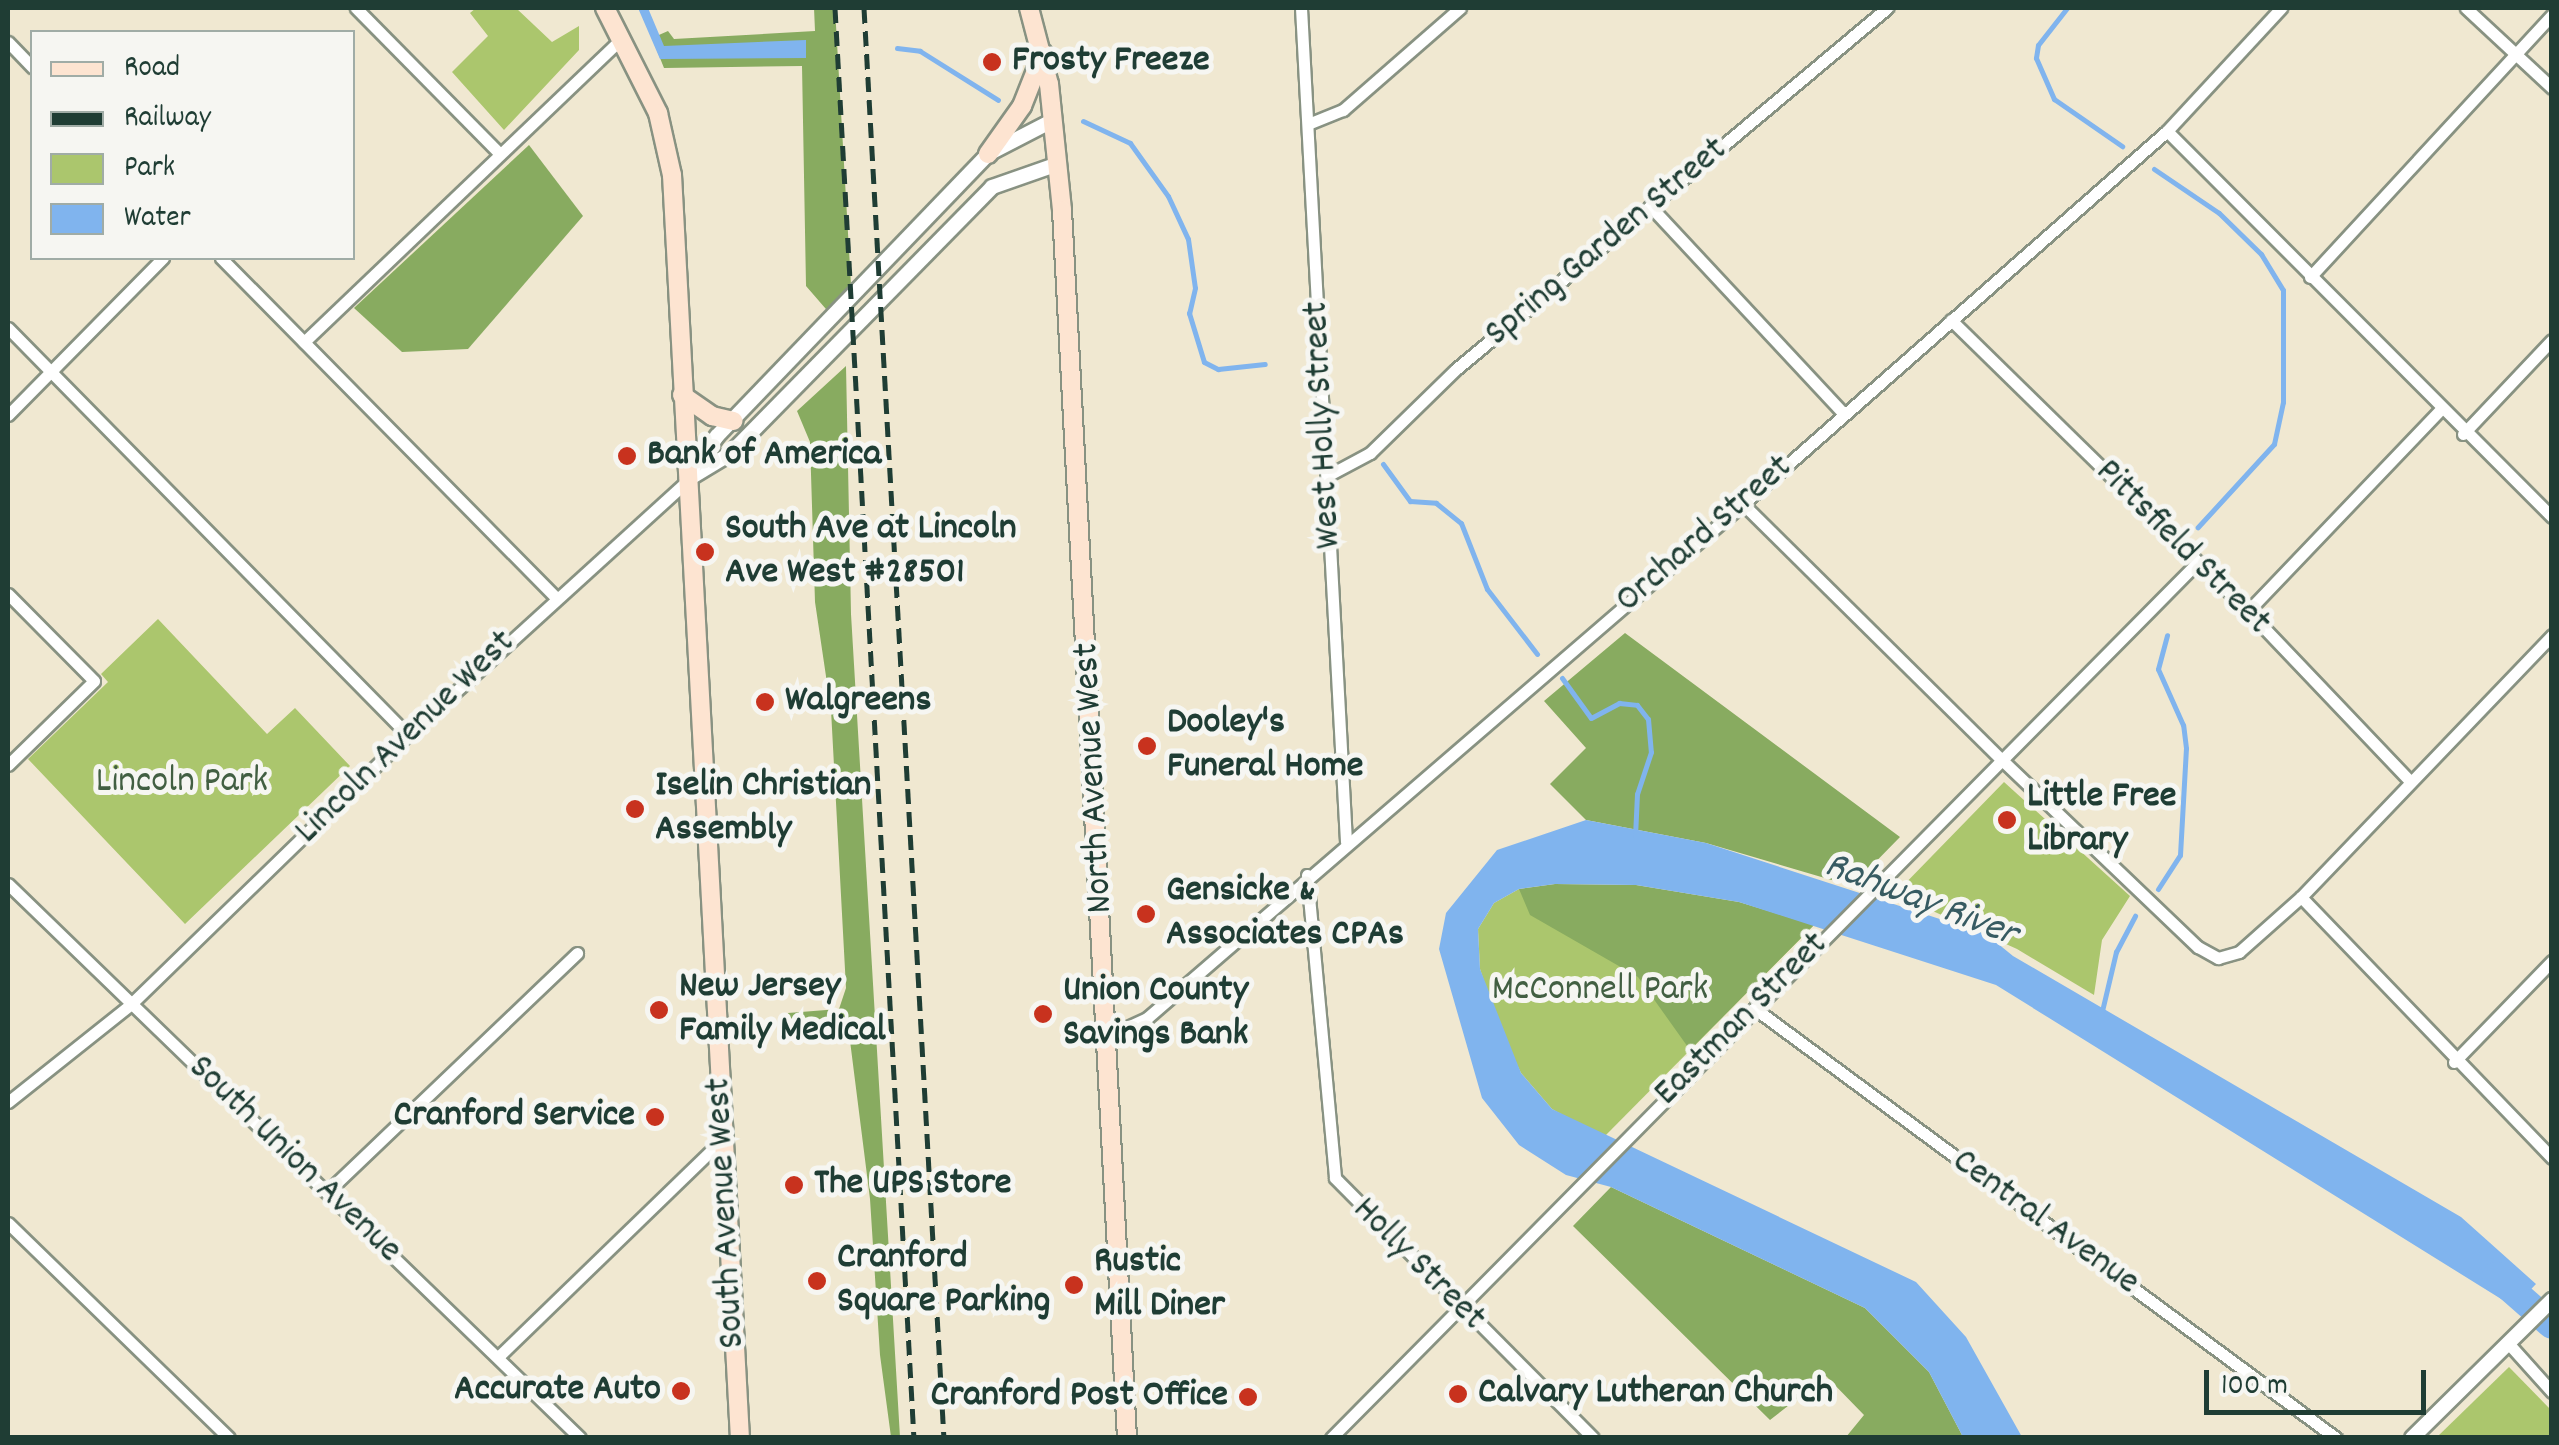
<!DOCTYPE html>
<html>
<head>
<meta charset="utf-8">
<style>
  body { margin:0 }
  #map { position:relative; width:2559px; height:1445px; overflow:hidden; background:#f0e8d1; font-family:Dekko,sans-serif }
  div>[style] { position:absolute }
  .green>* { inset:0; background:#abc66d }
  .forest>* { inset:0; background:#88ab60 }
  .water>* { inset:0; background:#80b4ee }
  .stream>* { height:5px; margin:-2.5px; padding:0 2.5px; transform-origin:2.5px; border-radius:2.5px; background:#80b4ee }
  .river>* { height:28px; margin:-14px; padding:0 14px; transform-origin:14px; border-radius:14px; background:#80b4ee }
  .roads { filter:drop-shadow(2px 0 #889282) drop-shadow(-2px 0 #889282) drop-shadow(0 2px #889282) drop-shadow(0 -2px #889282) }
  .minor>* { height:11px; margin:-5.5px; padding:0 5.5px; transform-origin:5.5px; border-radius:5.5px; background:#fff }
  .tertiary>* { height:14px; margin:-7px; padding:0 7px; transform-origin:7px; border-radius:7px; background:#fff }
  .secondary>* { height:18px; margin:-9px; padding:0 9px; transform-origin:9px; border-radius:9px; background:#fde4d1 }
  .rail>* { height:5px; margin-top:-2.5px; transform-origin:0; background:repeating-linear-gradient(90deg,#1f3d34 0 15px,transparent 0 23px) }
  .dots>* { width:28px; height:28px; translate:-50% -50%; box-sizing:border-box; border:5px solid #f6f6f2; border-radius:50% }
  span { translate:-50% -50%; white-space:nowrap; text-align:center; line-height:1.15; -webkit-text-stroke:10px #f6f6f2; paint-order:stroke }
  .poi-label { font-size:38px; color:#1f3d34; font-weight:700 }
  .left { translate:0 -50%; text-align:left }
  .right { translate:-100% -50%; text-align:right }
  .street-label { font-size:38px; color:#1f3d34 }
  .park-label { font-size:38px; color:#425f42 }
  .water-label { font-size:40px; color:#375b62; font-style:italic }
  .frame { position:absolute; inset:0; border:10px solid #1f3d34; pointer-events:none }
  .legend { position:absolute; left:30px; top:30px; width:325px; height:230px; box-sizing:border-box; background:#f6f6f2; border:2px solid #a0aca6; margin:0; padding:12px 18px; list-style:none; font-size:30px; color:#1f3d34 }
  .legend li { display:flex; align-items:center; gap:20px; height:50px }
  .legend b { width:50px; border:2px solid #a0aca6 }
  .scale { position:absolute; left:2204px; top:1370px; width:222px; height:45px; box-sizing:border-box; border:5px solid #1f3d34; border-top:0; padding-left:12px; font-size:30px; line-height:35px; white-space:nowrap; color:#1f3d34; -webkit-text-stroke:8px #f6f6f2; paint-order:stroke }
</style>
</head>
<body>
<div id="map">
  <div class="green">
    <i style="clip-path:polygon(476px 8px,516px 8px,552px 42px,579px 26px,579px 50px,504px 130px,452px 72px,488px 36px,470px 13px)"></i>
    <i style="clip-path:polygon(158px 619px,267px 734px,295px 708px,350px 766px,185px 924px,28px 759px,108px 682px,101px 674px)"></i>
    <i style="clip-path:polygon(2004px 782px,2130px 896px,2102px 940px,2094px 995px,2017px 949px,1895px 894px)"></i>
    <i style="clip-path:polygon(1519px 889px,1814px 925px,1603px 1138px,1552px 1109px,1521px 1073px,1499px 1027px,1480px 969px,1478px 929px,1494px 903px)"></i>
    <i style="clip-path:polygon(2509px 1367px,2551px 1410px,2551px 1437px,2437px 1437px)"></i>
  </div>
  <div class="forest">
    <i style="clip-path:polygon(814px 8px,835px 8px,852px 302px,832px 316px,806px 286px,802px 66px,664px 68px,652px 38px,668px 31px,674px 39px,815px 31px)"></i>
    <i style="clip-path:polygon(529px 145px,583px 216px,468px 349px,402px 352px,354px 308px)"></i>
    <i style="clip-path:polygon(846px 366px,851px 614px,900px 1437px,891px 1437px,880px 1355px,870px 1199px,848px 1025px,786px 1025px,788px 1013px,839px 1009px,846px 988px,831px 710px,815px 602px,810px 442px,797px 411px)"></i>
    <i style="clip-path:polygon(1625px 633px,1900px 837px,1852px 886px,1706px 843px,1586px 820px,1550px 784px,1586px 748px,1544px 701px)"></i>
    <i style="clip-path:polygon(1555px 884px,1636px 885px,1739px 902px,1814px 925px,1690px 1050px,1638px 977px,1530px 915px,1519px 889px)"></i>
    <i style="clip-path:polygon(1611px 1187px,1865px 1308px,1929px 1372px,1963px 1437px,1846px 1437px,1864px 1415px,1826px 1376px,1770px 1420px,1573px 1226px)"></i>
  </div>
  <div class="water">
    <i style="clip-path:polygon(638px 8px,648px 8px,664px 46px,806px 40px,806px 58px,660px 59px)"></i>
    <i style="clip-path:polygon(1586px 820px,1706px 843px,1986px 934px,2013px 956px,2461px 1217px,2536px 1284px,2514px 1307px,1996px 985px,1739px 902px,1636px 885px,1555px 884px,1519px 889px,1494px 903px,1478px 929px,1480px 969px,1521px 1073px,1552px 1109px,1916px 1282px,1966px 1337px,2022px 1437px,1963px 1437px,1929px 1372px,1865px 1308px,1611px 1187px,1566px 1175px,1519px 1145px,1482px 1098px,1439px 949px,1446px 913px,1497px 850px)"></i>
  </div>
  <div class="stream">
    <i style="left:2067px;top:8px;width:47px;rotate:128.1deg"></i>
    <i style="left:2038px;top:45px;width:13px;rotate:99deg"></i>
    <i style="left:2036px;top:58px;width:45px;rotate:66.3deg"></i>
    <i style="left:2054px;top:99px;width:83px;rotate:34.7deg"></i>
    <i style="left:897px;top:48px;width:23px;rotate:7deg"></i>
    <i style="left:920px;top:51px;width:92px;rotate:32.1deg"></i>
    <i style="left:1083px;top:121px;width:52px;rotate:25.1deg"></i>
    <i style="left:1130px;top:143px;width:65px;rotate:54.4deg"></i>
    <i style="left:1168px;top:196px;width:47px;rotate:65.1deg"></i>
    <i style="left:1188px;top:239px;width:49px;rotate:81.9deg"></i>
    <i style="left:1195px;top:288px;width:26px;rotate:103deg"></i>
    <i style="left:1189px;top:313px;width:51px;rotate:73deg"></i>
    <i style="left:1204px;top:362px;width:16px;rotate:27deg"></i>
    <i style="left:1218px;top:369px;width:47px;rotate:-6.1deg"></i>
    <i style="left:2154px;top:169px;width:78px;rotate:34.1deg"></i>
    <i style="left:2219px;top:213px;width:59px;rotate:44.3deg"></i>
    <i style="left:2261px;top:254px;width:42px;rotate:58.6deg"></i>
    <i style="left:2283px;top:290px;width:112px;rotate:90deg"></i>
    <i style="left:2283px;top:402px;width:43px;rotate:102.1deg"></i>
    <i style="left:2274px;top:444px;width:113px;rotate:132.5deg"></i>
    <i style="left:1383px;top:464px;width:46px;rotate:53.9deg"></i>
    <i style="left:1410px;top:501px;width:26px;rotate:4deg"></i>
    <i style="left:1436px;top:503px;width:32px;rotate:39deg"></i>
    <i style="left:1461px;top:523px;width:71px;rotate:68.5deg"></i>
    <i style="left:1487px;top:589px;width:82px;rotate:52.4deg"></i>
    <i style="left:1562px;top:678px;width:49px;rotate:54.1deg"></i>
    <i style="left:1591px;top:718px;width:32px;rotate:-28deg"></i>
    <i style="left:1619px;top:703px;width:18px;rotate:6deg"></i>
    <i style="left:1637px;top:705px;width:18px;rotate:52deg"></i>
    <i style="left:1648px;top:719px;width:33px;rotate:85deg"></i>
    <i style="left:1651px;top:752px;width:44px;rotate:108.4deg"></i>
    <i style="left:1637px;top:794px;width:42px;rotate:92.7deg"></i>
    <i style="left:2158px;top:889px;width:40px;rotate:-57.1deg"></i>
    <i style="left:2180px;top:855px;width:107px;rotate:-86.8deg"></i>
    <i style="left:2186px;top:748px;width:23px;rotate:-97deg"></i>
    <i style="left:2183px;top:725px;width:61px;rotate:-114.1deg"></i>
    <i style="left:2158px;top:669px;width:35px;rotate:-75deg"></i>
    <i style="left:2102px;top:1011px;width:61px;rotate:-76.7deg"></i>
    <i style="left:2116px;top:952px;width:41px;rotate:-62.2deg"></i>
  </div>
  <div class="river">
    <i style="left:2496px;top:1276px;width:74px;rotate:41.2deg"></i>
  </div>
  <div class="roads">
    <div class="minor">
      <i style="left:356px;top:8px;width:204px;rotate:45.4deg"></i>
      <i style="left:1301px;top:8px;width:835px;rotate:86.91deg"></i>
      <i style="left:2466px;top:8px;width:117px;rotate:42.9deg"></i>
      <i style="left:8px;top:42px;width:35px;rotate:46deg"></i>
      <i style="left:1308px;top:124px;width:38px;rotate:-22deg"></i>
      <i style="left:1343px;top:110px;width:155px;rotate:-41.1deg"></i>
      <i style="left:2167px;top:131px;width:545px;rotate:45.07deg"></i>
      <i style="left:1650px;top:206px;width:284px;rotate:47deg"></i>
      <i style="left:221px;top:258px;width:476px;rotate:45.4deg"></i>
      <i style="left:2310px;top:277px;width:357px;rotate:-47.3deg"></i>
      <i style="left:1951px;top:320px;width:416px;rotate:44.4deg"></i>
      <i style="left:2248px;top:611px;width:233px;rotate:46.4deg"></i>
      <i style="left:8px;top:328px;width:571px;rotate:45.5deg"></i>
      <i style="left:304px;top:342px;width:434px;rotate:-43.7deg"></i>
      <i style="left:8px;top:415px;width:221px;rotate:-45.4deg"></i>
      <i style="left:2463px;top:434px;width:129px;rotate:-46.6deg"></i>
      <i style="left:1327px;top:476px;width:49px;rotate:-28.1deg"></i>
      <i style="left:1370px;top:453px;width:119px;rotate:-44.3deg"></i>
      <i style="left:1455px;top:370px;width:564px;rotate:-39.96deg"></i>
      <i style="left:1743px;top:504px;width:364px;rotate:44.7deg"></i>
      <i style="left:2002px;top:760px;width:271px;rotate:43.7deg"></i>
      <i style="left:2198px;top:947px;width:23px;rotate:29deg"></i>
      <i style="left:2218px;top:958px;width:22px;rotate:-16deg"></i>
      <i style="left:2239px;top:952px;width:83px;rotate:-41.6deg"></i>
      <i style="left:2301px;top:897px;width:363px;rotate:-46.2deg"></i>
      <i style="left:8px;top:594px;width:122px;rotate:45.3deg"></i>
      <i style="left:94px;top:681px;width:120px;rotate:135.7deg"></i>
      <i style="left:2248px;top:611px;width:278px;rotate:-46.3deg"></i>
      <i style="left:1307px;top:875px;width:304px;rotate:84.7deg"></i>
      <i style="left:1335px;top:1178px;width:366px;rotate:45.2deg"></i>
      <i style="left:8px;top:884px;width:796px;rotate:44.08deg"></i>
      <i style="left:2301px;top:897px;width:362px;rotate:46.1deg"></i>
      <i style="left:1754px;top:1008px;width:724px;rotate:36.46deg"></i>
      <i style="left:1108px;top:1036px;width:43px;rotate:-24.8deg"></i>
      <i style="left:1147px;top:1018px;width:787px;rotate:-40.78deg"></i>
      <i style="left:1743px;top:504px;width:565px;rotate:-41.34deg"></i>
      <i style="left:2167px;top:131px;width:168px;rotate:-47.2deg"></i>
      <i style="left:2454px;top:1062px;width:141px;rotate:-45.9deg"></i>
      <i style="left:8px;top:1102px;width:157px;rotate:-38.5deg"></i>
      <i style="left:131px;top:1004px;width:386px;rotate:-44.2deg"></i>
      <i style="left:408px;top:735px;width:377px;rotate:-42.3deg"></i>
      <i style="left:327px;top:1192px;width:346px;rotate:-43.7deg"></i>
      <i style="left:8px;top:1223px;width:308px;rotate:44.2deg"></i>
      <i style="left:2508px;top:1343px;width:66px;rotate:48.1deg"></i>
      <i style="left:498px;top:1357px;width:313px;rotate:-44.1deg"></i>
      <i style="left:1331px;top:1438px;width:1231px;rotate:-45.3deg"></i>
    </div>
    <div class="tertiary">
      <i style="left:692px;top:477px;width:44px;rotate:-31.2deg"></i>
      <i style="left:730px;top:454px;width:374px;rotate:-45.5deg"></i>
      <i style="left:992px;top:187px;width:70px;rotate:-19.2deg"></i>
      <i style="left:687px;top:480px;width:53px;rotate:-55.7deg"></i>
      <i style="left:717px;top:436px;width:391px;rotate:-46.1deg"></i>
      <i style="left:988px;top:154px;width:74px;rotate:-27.3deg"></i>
      <i style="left:2412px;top:1438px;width:197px;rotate:-44.6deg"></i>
    </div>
    <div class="secondary">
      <i style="left:605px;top:8px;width:118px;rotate:63.2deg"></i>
      <i style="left:658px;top:113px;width:64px;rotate:77.3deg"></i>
      <i style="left:672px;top:175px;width:1265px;rotate:86.92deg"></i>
      <i style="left:1029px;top:8px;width:79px;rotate:75.3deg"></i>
      <i style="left:1049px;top:84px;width:127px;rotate:84.1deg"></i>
      <i style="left:1062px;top:210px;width:1230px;rotate:86.97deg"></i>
      <i style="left:988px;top:154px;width:59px;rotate:-54.7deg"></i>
      <i style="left:1022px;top:106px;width:57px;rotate:-68.4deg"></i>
      <i style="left:682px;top:395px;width:37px;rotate:35deg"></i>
      <i style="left:712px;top:416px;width:22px;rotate:13deg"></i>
    </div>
  </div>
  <div class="rail">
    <i style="left:835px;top:8px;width:1432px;rotate:86.84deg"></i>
    <i style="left:864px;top:8px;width:1432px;rotate:86.8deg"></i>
  </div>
  <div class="dots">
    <i style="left:992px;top:62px;background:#c8321e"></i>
    <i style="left:627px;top:456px;background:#c8321e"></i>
    <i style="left:705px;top:552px;background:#c8321e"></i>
    <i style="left:765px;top:702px;background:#c8321e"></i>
    <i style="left:1147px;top:746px;background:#c8321e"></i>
    <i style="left:635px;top:809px;background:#c8321e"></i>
    <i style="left:2007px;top:820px;background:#c8321e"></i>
    <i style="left:1146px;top:914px;background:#c8321e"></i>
    <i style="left:659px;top:1010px;background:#c8321e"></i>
    <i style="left:1043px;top:1014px;background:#c8321e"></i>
    <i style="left:655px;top:1117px;background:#c8321e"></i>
    <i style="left:794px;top:1185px;background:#c8321e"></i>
    <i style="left:817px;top:1281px;background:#c8321e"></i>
    <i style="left:1074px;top:1285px;background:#c8321e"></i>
    <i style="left:681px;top:1391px;background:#c8321e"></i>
    <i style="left:1458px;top:1394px;background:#c8321e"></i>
    <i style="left:1248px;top:1397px;background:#c8321e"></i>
  </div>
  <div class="poi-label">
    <span class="left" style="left:1012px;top:62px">Frosty Freeze</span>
    <span class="left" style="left:647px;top:456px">Bank of America</span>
    <span class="left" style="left:725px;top:552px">South Ave at Lincoln<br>Ave West #28501</span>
    <span class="left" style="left:785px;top:702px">Walgreens</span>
    <span class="left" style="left:1167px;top:746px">Dooley's<br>Funeral Home</span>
    <span class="left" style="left:655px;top:809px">Iselin Christian<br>Assembly</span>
    <span class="left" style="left:2027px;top:820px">Little Free<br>Library</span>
    <span class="left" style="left:1166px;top:914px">Gensicke &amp;<br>Associates CPAs</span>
    <span class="left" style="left:679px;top:1010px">New Jersey<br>Family Medical</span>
    <span class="left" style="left:1063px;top:1014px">Union County<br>Savings Bank</span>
    <span class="right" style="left:635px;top:1117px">Cranford Service</span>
    <span class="left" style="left:814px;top:1185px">The UPS Store</span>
    <span class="left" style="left:837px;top:1281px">Cranford<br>Square Parking</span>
    <span class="left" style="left:1094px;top:1285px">Rustic<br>Mill Diner</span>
    <span class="right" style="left:661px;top:1391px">Accurate Auto</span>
    <span class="left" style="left:1478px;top:1394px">Calvary Lutheran Church</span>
    <span class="right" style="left:1228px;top:1397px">Cranford Post Office</span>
  </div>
  <div class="street-label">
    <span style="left:1607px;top:243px;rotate:-40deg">Spring Garden Street</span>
    <span style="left:1324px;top:425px;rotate:-93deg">West Holly Street</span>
    <span style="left:1705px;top:535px;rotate:-41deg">Orchard Street</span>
    <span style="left:2182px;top:548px;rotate:45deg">Pittsfield Street</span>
    <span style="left:406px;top:738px;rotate:-44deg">Lincoln Avenue West</span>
    <span style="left:1095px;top:778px;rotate:-93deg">North Avenue West</span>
    <span style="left:1742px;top:1020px;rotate:-45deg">Eastman Street</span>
    <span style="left:294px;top:1160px;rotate:44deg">South Union Avenue</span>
    <span style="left:727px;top:1213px;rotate:-93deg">South Avenue West</span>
    <span style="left:2045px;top:1223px;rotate:36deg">Central Avenue</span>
    <span style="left:1418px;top:1265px;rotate:45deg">Holly Street</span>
  </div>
  <div class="park-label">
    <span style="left:182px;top:783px">Lincoln Park</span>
    <span style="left:1600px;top:991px">McConnell Park</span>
  </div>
  <div class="water-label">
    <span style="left:1920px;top:902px;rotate:21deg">Rahway River</span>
  </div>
  <div class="frame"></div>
  <ul class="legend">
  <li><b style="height:12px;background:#fde4d1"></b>Road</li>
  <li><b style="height:12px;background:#1f3d34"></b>Railway</li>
  <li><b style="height:28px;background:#abc66d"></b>Park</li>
  <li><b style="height:28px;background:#80b4ee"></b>Water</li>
  </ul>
  <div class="scale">100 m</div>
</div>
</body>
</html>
